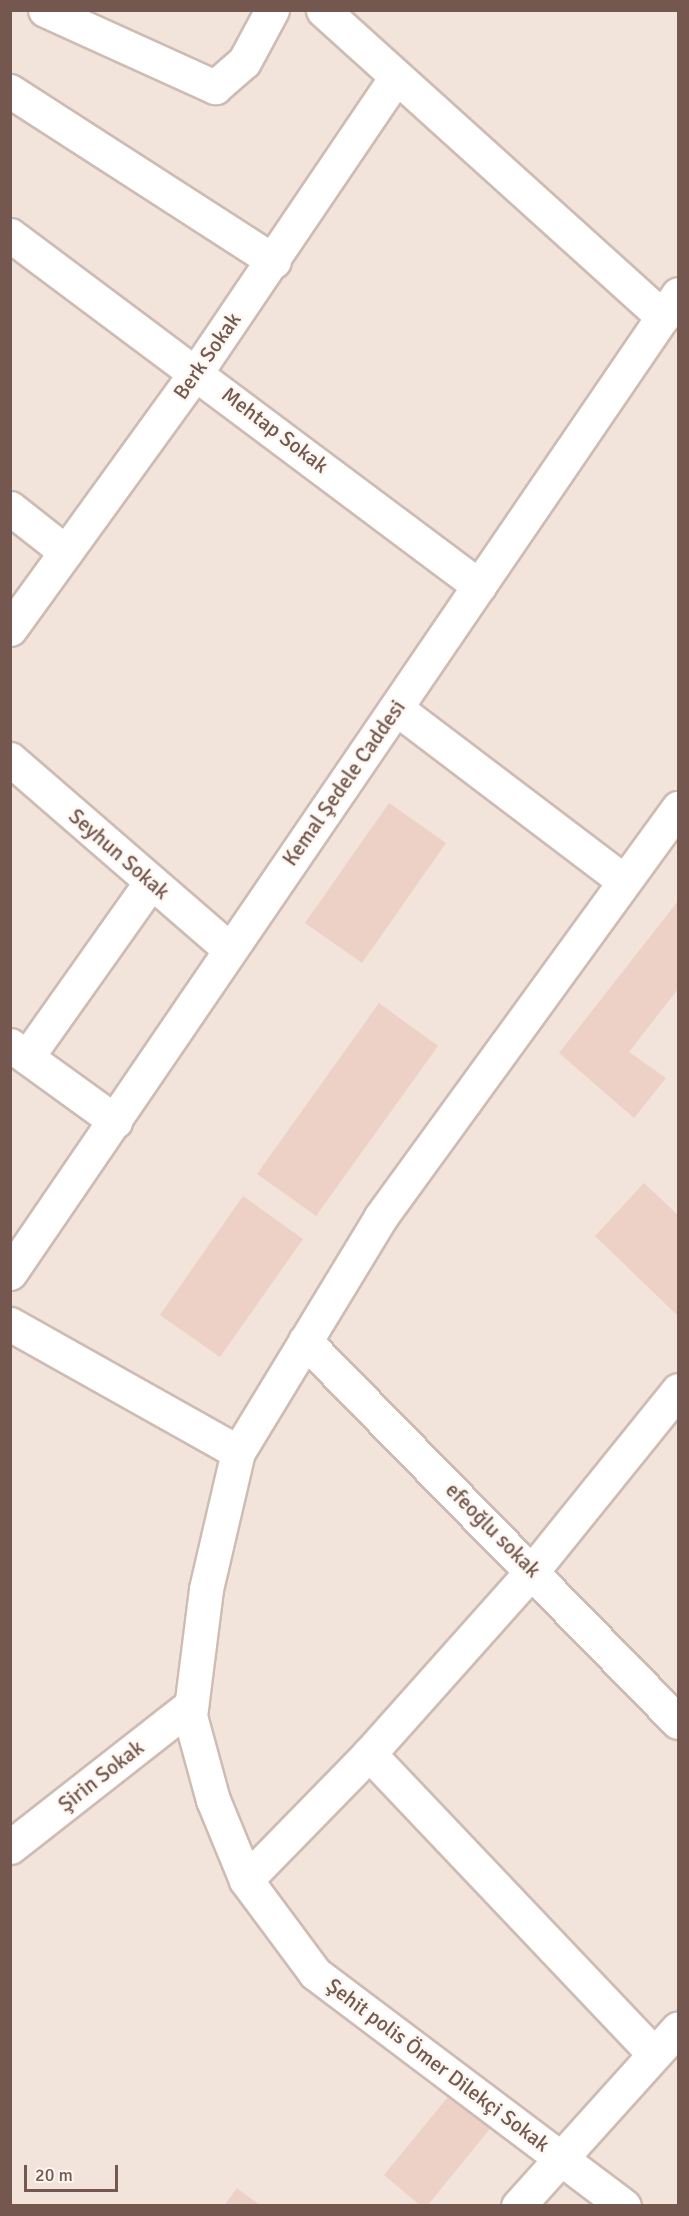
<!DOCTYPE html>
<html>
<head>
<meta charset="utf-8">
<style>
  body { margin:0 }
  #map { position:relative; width:689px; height:2216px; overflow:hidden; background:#fbf3eb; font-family:Signika,sans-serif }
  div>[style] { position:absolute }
  .residential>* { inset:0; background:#f2e4da }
  .building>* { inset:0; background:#edd0c6 }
  .roads { filter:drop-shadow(2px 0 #cebcb4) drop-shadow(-2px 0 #cebcb4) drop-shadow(0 2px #cebcb4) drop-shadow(0 -2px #cebcb4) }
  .minor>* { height:33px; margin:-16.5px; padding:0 16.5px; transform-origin:16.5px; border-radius:16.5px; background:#fff }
  .tertiary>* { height:33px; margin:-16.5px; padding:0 16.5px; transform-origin:16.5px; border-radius:16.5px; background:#fff }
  span { translate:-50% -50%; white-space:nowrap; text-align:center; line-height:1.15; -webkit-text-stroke:4.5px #fdf7f2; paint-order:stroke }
  .street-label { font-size:21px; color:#745850 }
  .frame { position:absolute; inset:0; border:12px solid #745850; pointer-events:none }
  .scale { position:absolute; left:24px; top:2165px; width:94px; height:27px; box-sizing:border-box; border:3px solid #745850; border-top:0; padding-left:8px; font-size:18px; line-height:21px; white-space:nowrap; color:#745850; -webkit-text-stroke:4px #fdf7f2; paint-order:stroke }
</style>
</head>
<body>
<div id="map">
  <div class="residential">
    <i style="clip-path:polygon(11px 11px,678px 11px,678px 2205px,11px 2205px)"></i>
  </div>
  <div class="building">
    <i style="clip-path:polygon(389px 803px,446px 843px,362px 963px,305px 923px)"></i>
    <i style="clip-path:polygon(678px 901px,678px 989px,629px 1052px,666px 1078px,634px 1118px,559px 1053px)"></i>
    <i style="clip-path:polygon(379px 1003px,438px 1046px,316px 1216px,257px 1174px)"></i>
    <i style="clip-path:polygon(644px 1183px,678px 1215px,678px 1316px,595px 1236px)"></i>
    <i style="clip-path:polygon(243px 1196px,303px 1239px,220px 1357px,160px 1315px)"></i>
    <i style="clip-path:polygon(452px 2092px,493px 2125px,427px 2206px,421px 2206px,384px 2175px)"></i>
    <i style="clip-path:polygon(237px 2188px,261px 2206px,224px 2206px)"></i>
  </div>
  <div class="roads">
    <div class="minor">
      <i style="left:45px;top:10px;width:187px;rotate:24.4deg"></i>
      <i style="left:215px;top:87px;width:38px;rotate:-41deg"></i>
      <i style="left:244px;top:62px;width:59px;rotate:-61.7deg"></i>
      <i style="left:323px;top:10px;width:458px;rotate:42.1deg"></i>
      <i style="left:10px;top:91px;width:314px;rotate:32.8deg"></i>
      <i style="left:10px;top:235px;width:586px;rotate:36.81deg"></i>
      <i style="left:10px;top:508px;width:71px;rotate:38.2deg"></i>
      <i style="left:10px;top:629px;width:319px;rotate:-54.1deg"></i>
      <i style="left:197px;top:371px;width:355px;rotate:-55.9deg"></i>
      <i style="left:396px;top:708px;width:286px;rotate:37.2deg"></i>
      <i style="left:10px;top:759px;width:290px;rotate:40.9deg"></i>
      <i style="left:10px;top:1045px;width:130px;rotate:35.9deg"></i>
      <i style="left:27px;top:1057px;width:214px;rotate:-54.7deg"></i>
      <i style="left:10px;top:1324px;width:261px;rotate:29.3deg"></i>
      <i style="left:305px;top:1341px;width:533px;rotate:45.61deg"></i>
      <i style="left:10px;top:1847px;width:230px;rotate:-38.1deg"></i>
      <i style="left:246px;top:1880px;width:176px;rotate:-45.7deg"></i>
      <i style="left:654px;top:2054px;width:414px;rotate:-133.5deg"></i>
      <i style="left:369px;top:1754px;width:246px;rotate:-48.3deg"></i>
      <i style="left:533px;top:1570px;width:231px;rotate:-51.1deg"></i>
      <i style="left:518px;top:2206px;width:239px;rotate:-48deg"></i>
      <i style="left:624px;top:2206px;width:387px;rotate:-143deg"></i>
      <i style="left:315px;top:1973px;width:116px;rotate:-126.6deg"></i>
      <i style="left:246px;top:1880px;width:87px;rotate:-112.4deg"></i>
      <i style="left:213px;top:1800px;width:87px;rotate:-105.3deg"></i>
      <i style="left:190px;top:1716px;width:128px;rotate:-82.8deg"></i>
      <i style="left:206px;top:1589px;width:141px;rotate:-76.9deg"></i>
      <i style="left:238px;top:1452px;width:274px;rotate:-58.7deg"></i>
      <i style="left:380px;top:1218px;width:507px;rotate:-53.99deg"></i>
    </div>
    <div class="tertiary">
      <i style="left:10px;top:1273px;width:1185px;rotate:-55.69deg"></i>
    </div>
  </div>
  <div class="street-label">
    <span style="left:207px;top:356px;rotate:-55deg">Berk Sokak</span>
    <span style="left:275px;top:430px;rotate:37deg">Mehtap Sokak</span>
    <span style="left:344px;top:783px;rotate:-55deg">Kemal Şedele Caddesi</span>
    <span style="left:119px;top:854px;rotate:41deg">Seyhun Sokak</span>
    <span style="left:493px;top:1530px;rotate:45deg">efeoğlu sokak</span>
    <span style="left:101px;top:1776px;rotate:-38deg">Şirin Sokak</span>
    <span style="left:438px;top:2065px;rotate:37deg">Şehit polis Ömer Dilekçi Sokak</span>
  </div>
  <div class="frame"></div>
  <div class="scale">20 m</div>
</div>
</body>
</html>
